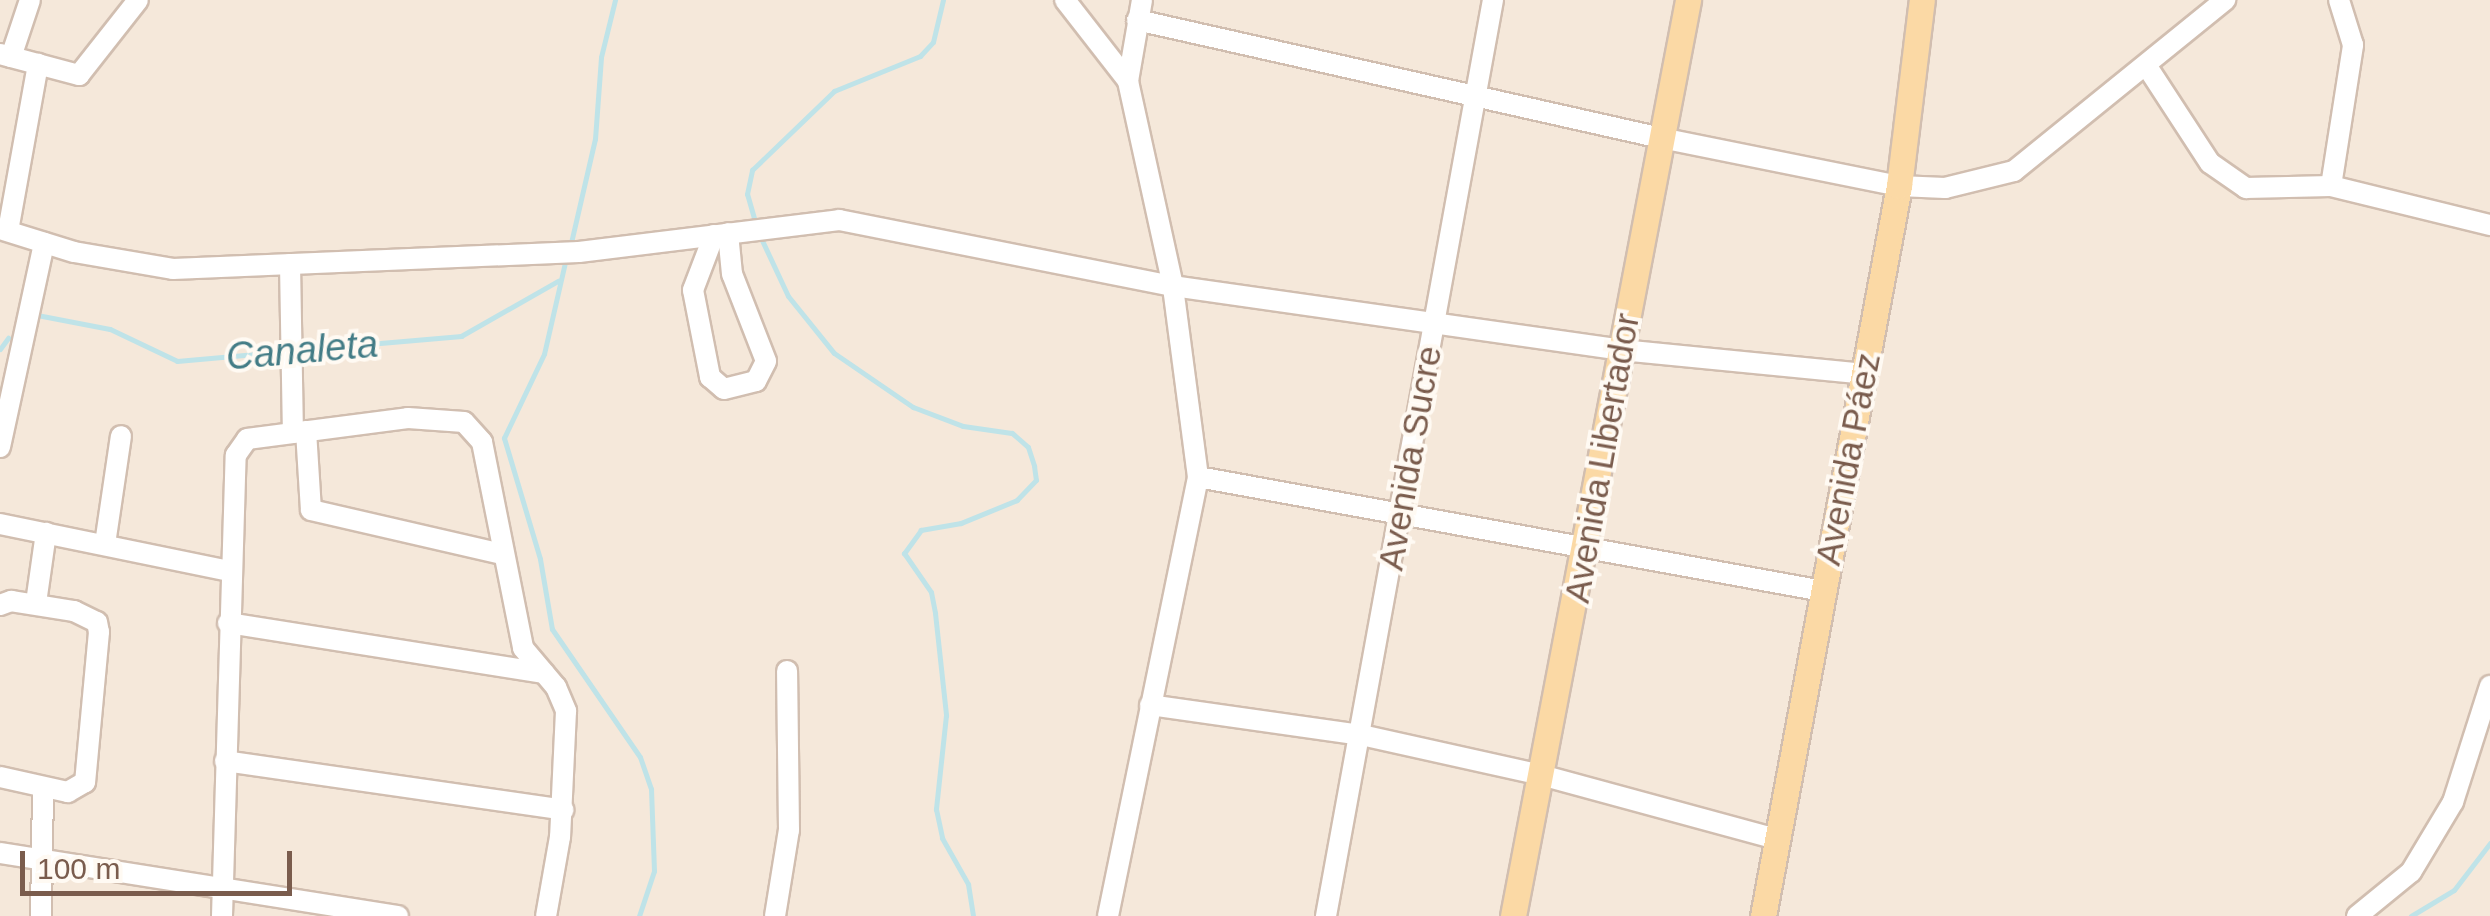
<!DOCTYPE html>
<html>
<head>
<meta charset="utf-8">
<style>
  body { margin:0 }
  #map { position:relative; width:2490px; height:916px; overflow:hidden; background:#fdf6ec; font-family:Arial,sans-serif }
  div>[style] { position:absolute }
  .residential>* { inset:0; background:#f5e8da }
  .stream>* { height:5px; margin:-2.5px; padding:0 2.5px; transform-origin:2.5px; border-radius:2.5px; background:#bfe3e8 }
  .roads { filter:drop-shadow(2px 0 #d1beb0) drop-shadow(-2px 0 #d1beb0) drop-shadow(0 2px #d1beb0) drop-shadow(0 -2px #d1beb0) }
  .minor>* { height:20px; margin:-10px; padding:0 10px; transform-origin:10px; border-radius:10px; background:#fff }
  .major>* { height:25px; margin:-12.5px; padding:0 12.5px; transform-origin:12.5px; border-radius:12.5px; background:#fbd9a5 }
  span { translate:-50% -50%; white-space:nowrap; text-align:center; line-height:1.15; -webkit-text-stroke:8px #fffaf3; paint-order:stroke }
  .street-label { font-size:35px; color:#7a5c4d }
  .water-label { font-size:38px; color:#437c86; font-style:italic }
  .scale { position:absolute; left:20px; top:851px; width:272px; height:45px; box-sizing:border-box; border:5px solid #7a5c4d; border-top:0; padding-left:12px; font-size:30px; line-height:35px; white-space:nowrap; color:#7a5c4d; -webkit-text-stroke:8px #fffaf3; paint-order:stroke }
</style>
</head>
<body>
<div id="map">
  <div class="residential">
    <i style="clip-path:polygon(0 0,2490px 0,2490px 916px,0 916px)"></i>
  </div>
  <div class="stream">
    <i style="left:756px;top:225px;width:32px;rotate:-106deg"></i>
    <i style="left:747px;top:194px;width:25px;rotate:-78deg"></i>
    <i style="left:752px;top:170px;width:114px;rotate:-43.9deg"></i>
    <i style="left:834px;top:91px;width:93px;rotate:-22.1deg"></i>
    <i style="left:920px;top:56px;width:19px;rotate:-47deg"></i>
    <i style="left:933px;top:42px;width:43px;rotate:-76.6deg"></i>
    <i style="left:760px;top:236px;width:66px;rotate:65deg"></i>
    <i style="left:788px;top:296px;width:73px;rotate:51.1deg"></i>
    <i style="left:834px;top:353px;width:96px;rotate:34.4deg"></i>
    <i style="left:913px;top:407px;width:53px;rotate:20.8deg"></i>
    <i style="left:963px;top:426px;width:49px;rotate:8.1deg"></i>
    <i style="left:1012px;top:433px;width:21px;rotate:41deg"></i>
    <i style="left:1028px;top:447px;width:20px;rotate:72deg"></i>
    <i style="left:1034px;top:466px;width:14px;rotate:82deg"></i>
    <i style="left:1036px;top:480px;width:28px;rotate:134deg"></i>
    <i style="left:1017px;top:500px;width:61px;rotate:157.7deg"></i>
    <i style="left:961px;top:523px;width:41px;rotate:170.1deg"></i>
    <i style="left:921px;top:530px;width:29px;rotate:126deg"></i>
    <i style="left:904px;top:553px;width:47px;rotate:55.3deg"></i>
    <i style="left:931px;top:592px;width:21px;rotate:79deg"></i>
    <i style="left:935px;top:613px;width:103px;rotate:83.8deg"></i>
    <i style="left:946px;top:715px;width:95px;rotate:96.1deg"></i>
    <i style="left:936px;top:809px;width:30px;rotate:78deg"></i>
    <i style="left:942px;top:838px;width:53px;rotate:60.5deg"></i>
    <i style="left:968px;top:884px;width:32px;rotate:81deg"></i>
    <i style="left:570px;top:247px;width:111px;rotate:-77deg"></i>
    <i style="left:595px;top:139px;width:82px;rotate:-85.8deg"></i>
    <i style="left:601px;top:57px;width:59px;rotate:-76.2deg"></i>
    <i style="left:566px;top:258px;width:98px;rotate:102.9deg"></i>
    <i style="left:544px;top:354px;width:93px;rotate:115.5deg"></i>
    <i style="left:504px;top:438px;width:126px;rotate:73.4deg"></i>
    <i style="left:540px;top:559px;width:71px;rotate:80.3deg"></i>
    <i style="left:552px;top:629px;width:155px;rotate:55.5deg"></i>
    <i style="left:640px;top:757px;width:34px;rotate:71deg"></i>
    <i style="left:651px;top:789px;width:82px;rotate:87.9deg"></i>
    <i style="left:654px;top:871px;width:47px;rotate:108.4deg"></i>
    <i style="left:37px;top:315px;width:74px;rotate:10.9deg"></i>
    <i style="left:110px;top:329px;width:74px;rotate:25.5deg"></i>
    <i style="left:177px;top:361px;width:111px;rotate:-5.1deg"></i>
    <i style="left:0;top:349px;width:14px;rotate:-54deg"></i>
    <i style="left:299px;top:350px;width:163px;rotate:-4.9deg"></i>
    <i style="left:461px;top:336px;width:112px;rotate:-29.6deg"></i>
    <i style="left:2411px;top:916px;width:50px;rotate:-31.2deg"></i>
    <i style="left:2454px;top:890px;width:59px;rotate:-52.5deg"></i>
  </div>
  <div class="roads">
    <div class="minor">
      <i style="left:1065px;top:0;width:103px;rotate:52.1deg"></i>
      <i style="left:1137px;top:20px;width:537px;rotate:12.69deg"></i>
      <i style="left:1661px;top:138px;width:243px;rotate:11.4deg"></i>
      <i style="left:1899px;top:186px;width:46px;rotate:2.5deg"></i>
      <i style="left:1945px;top:188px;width:71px;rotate:-13.8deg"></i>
      <i style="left:2014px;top:171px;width:272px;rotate:-39deg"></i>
      <i style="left:0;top:54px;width:82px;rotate:14.9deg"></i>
      <i style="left:79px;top:75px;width:95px;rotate:-51.8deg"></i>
      <i style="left:11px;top:57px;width:60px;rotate:-71.6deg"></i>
      <i style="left:2146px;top:65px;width:117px;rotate:56.9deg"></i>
      <i style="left:2210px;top:163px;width:44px;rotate:34.8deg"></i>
      <i style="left:2246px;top:188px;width:85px;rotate:-1.3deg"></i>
      <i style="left:2331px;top:186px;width:164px;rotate:13.8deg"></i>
      <i style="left:2331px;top:186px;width:143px;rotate:-81.1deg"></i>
      <i style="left:2353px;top:45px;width:47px;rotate:-107.3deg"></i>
      <i style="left:0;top:229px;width:77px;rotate:17.3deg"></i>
      <i style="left:74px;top:252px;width:100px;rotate:9.7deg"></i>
      <i style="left:173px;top:269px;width:406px;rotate:-2.4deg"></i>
      <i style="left:579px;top:252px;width:262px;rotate:-7deg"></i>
      <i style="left:839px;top:220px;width:340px;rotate:11.2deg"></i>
      <i style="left:1173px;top:286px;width:453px;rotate:8.1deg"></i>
      <i style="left:1621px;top:350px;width:245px;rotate:5.6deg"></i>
      <i style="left:8px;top:231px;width:170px;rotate:-79.8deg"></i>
      <i style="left:714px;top:235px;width:59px;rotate:110.9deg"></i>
      <i style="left:693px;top:290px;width:89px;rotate:78.9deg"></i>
      <i style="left:710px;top:377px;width:18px;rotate:41deg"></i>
      <i style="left:724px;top:389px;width:33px;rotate:-14deg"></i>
      <i style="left:756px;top:381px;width:22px;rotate:-63deg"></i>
      <i style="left:766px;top:361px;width:93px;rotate:-111.3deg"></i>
      <i style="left:732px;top:274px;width:41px;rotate:-95.6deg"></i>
      <i style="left:290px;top:264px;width:169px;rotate:89deg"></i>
      <i style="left:306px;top:431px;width:79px;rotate:86.4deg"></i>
      <i style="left:311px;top:510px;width:196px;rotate:13deg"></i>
      <i style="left:0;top:447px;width:209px;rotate:-77.8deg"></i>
      <i style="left:1198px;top:477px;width:635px;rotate:10.34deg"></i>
      <i style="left:0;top:524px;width:234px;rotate:11.6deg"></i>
      <i style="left:105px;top:544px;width:109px;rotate:-81.6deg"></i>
      <i style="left:36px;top:603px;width:71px;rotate:-81.9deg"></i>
      <i style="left:0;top:605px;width:12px;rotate:-20deg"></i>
      <i style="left:11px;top:601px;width:64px;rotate:9deg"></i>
      <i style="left:74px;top:611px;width:25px;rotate:26deg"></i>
      <i style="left:97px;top:622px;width:10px;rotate:79deg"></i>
      <i style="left:99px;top:632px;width:151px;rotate:95.3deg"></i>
      <i style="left:85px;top:782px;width:20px;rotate:150deg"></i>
      <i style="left:68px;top:792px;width:70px;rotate:-167.6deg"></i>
      <i style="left:228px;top:623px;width:320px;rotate:9deg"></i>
      <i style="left:1150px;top:705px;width:213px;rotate:8.1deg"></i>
      <i style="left:1361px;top:735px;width:184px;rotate:12.5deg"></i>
      <i style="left:1541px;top:775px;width:244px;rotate:15.2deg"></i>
      <i style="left:225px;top:761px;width:342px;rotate:8.2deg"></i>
      <i style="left:0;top:853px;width:403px;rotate:9deg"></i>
      <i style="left:41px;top:916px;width:126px;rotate:-89.1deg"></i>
      <i style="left:222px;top:916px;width:461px;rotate:-88.3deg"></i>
      <i style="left:236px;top:455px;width:19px;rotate:-55deg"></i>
      <i style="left:247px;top:439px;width:162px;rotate:-7.4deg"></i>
      <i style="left:408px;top:418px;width:56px;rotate:4.1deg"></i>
      <i style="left:464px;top:422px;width:27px;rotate:48deg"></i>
      <i style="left:482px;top:442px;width:210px;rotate:78.7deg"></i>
      <i style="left:523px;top:648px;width:51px;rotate:49.8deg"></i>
      <i style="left:556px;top:687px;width:26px;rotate:67deg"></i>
      <i style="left:566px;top:711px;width:126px;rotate:92.7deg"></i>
      <i style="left:560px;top:837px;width:80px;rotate:100deg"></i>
      <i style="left:775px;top:916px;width:87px;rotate:-80.8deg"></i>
      <i style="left:789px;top:830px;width:159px;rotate:-90.7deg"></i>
      <i style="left:1108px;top:916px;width:448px;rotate:-78.4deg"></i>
      <i style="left:1198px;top:477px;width:193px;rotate:-97.5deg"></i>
      <i style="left:1173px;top:286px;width:210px;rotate:-102.4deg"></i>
      <i style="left:1128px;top:81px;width:82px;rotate:-80.2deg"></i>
      <i style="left:1326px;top:916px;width:931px;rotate:-79.67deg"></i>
      <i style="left:2357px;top:916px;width:70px;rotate:-39.2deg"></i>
      <i style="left:2411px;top:872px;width:82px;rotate:-59deg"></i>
      <i style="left:2453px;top:802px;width:122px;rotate:-72.3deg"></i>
    </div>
    <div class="major">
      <i style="left:1513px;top:916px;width:933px;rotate:-79.18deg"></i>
      <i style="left:1763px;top:916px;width:743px;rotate:-79.45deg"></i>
      <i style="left:1899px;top:186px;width:187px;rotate:-83deg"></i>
    </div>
  </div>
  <div class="street-label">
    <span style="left:1410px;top:458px;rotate:-80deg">Avenida Sucre</span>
    <span style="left:1602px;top:458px;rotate:-80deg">Avenida Libertador</span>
    <span style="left:1848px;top:459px;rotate:-79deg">Avenida Páez</span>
  </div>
  <div class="water-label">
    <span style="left:302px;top:351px;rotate:-5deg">Canaleta</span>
  </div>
  <div class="scale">100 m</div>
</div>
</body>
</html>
